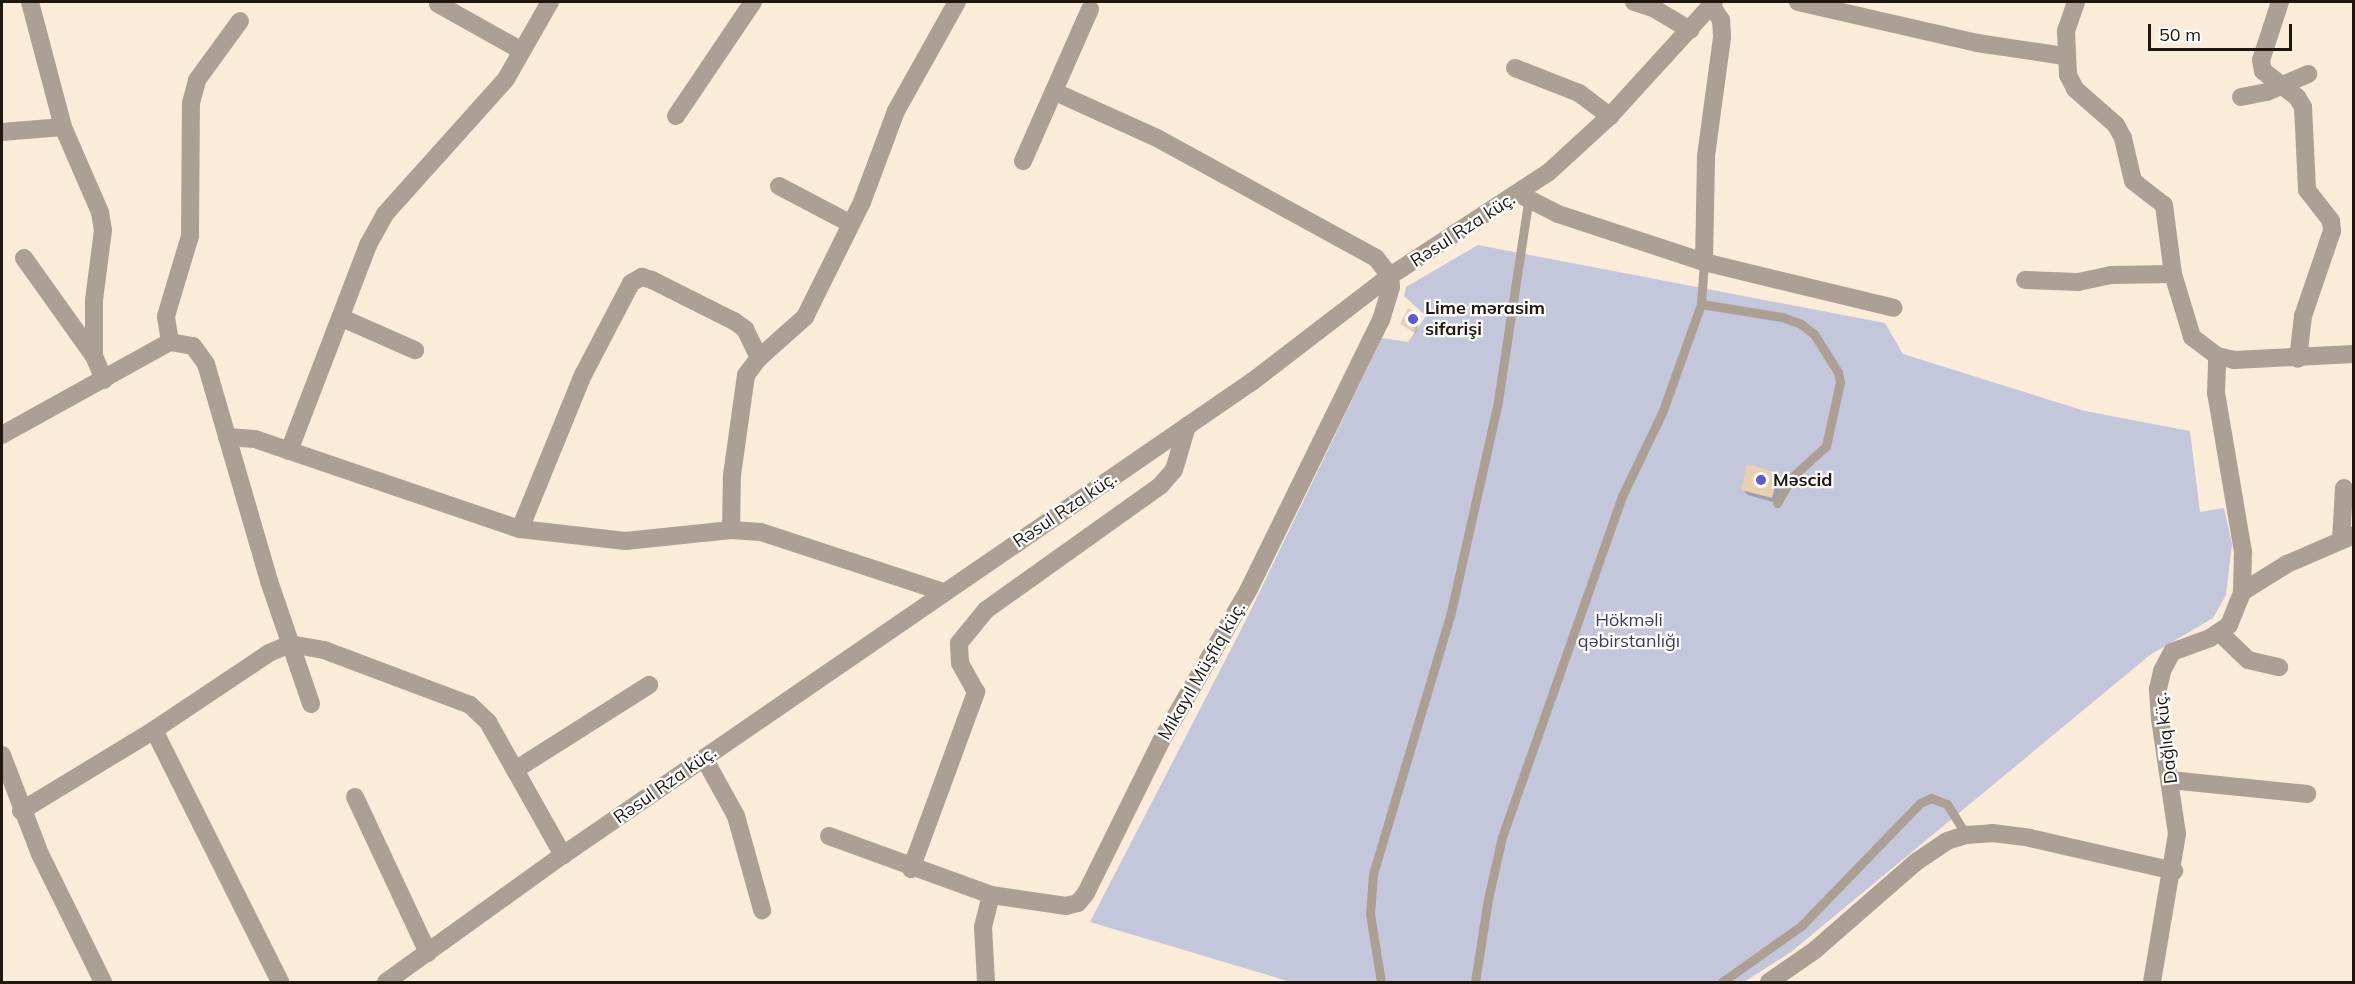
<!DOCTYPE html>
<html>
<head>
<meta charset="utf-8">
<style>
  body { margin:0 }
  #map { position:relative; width:2355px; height:984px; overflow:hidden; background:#fbebd9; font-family:Mulish,sans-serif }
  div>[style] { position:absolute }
  .green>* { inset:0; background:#c4c6dc }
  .shadow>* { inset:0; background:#0003 }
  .building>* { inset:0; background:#e9ceb0 }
  .lane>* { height:9px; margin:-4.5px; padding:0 4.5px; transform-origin:4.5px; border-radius:4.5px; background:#aba093 }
  .street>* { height:18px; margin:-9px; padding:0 9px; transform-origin:9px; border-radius:9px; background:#aba093 }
  .dots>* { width:16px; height:16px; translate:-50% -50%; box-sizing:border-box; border:3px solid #fff; border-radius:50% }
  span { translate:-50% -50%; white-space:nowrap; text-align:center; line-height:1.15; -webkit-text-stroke:4.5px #fff; paint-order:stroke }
  .street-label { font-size:18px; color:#20170c }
  .poi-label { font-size:18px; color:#20170c; font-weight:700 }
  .left { translate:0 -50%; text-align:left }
  .park-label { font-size:18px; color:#3a3a66 }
  .frame { position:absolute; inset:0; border:3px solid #20170c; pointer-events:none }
  .scale { position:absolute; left:2148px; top:24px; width:144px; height:27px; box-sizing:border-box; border:3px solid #20170c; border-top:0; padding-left:8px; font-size:18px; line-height:21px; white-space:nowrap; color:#20170c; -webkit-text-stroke:4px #fff; paint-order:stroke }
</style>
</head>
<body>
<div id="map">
  <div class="green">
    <i style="clip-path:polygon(1478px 245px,1885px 323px,1903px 354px,2085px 411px,2190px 431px,2200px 512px,2224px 508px,2232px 544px,2226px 595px,2213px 618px,2150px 655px,1791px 952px,1744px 982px,1291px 982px,1090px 922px,1246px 620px,1382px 338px,1408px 342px,1426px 316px,1404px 296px,1406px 287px)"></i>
  </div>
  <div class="shadow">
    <i style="clip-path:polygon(1421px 317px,1416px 333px,1404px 326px)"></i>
    <i style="clip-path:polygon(1778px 474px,1783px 479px,1777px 503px,1748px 495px,1742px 489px)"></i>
  </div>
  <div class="building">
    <i style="clip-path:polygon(1408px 308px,1422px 316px,1413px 332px,1400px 324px)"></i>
    <i style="clip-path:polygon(1747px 464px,1779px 473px,1772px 498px,1741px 490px)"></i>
  </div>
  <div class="lane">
    <i style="left:1701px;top:304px;width:82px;rotate:9.1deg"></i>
    <i style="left:1782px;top:317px;width:20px;rotate:20deg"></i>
    <i style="left:1801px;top:324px;width:16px;rotate:38deg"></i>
    <i style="left:1814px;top:334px;width:45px;rotate:57.7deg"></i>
    <i style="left:1838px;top:372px;width:10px;rotate:79deg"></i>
    <i style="left:1840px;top:382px;width:66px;rotate:102.3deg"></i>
    <i style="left:1826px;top:446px;width:46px;rotate:137.6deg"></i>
    <i style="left:1792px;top:477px;width:30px;rotate:120deg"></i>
    <i style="left:1381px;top:982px;width:69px;rotate:-99.2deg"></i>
    <i style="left:1370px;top:914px;width:40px;rotate:-85.7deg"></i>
    <i style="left:1373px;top:874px;width:273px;rotate:-73.4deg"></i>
    <i style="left:1451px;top:612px;width:216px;rotate:-77.4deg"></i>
    <i style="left:1498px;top:401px;width:201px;rotate:-81.4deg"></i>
    <i style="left:1475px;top:982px;width:84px;rotate:-81.1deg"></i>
    <i style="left:1488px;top:899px;width:64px;rotate:-77.3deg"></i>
    <i style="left:1502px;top:837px;width:361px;rotate:-70.6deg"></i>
    <i style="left:1622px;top:496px;width:92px;rotate:-64.3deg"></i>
    <i style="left:1662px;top:413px;width:116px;rotate:-70.3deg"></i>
    <i style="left:1701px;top:304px;width:42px;rotate:-85.9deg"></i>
    <i style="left:1722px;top:982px;width:97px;rotate:-35.3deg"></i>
    <i style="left:1801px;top:926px;width:171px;rotate:-45.9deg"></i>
    <i style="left:1920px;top:803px;width:12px;rotate:-24deg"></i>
    <i style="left:1931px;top:798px;width:17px;rotate:21deg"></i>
    <i style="left:1947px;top:804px;width:36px;rotate:58deg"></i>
  </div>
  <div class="street">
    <i style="left:30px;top:2px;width:129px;rotate:75.2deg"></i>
    <i style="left:63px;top:127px;width:93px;rotate:66.5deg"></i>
    <i style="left:100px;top:212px;width:18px;rotate:81deg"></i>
    <i style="left:103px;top:230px;width:71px;rotate:97.3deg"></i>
    <i style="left:94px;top:300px;width:56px;rotate:90deg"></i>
    <i style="left:94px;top:356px;width:26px;rotate:67deg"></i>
    <i style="left:1634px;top:2px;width:22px;rotate:18deg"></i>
    <i style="left:1655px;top:9px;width:41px;rotate:31deg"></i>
    <i style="left:1798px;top:2px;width:184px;rotate:12.9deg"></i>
    <i style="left:1977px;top:43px;width:88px;rotate:8.5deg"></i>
    <i style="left:2076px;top:2px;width:31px;rotate:109deg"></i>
    <i style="left:2066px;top:31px;width:44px;rotate:87.4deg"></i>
    <i style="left:2068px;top:75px;width:16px;rotate:63deg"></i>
    <i style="left:2075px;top:89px;width:55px;rotate:41.3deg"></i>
    <i style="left:2116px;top:125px;width:15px;rotate:62deg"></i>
    <i style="left:2123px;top:138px;width:44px;rotate:76.9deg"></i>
    <i style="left:2133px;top:181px;width:39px;rotate:38deg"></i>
    <i style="left:2164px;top:205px;width:70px;rotate:82.6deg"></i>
    <i style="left:2173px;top:274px;width:66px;rotate:73.2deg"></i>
    <i style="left:2192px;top:337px;width:31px;rotate:37deg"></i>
    <i style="left:2217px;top:356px;width:17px;rotate:13deg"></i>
    <i style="left:2234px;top:360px;width:120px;rotate:-2.9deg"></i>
    <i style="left:2280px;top:2px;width:61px;rotate:108.1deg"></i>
    <i style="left:2261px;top:60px;width:11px;rotate:80deg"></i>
    <i style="left:2263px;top:71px;width:43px;rotate:37.4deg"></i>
    <i style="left:2297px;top:97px;width:12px;rotate:59deg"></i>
    <i style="left:2303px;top:107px;width:83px;rotate:87.2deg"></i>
    <i style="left:2307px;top:190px;width:39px;rotate:52deg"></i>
    <i style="left:2331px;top:221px;width:10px;rotate:84deg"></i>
    <i style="left:2332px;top:231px;width:90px;rotate:108.8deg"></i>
    <i style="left:2303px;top:316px;width:43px;rotate:96.6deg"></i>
    <i style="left:438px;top:4px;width:96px;rotate:29.2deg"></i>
    <i style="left:1515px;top:68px;width:69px;rotate:21.3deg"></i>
    <i style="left:1579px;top:93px;width:39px;rotate:37deg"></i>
    <i style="left:2241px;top:97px;width:26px;rotate:-11deg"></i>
    <i style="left:2267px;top:92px;width:45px;rotate:-23.7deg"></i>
    <i style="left:676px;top:116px;width:138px;rotate:-56deg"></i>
    <i style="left:2px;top:132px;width:61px;rotate:-4.7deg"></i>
    <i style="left:1023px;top:161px;width:166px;rotate:-66.2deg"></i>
    <i style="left:779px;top:186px;width:81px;rotate:27.8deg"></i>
    <i style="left:1519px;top:194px;width:44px;rotate:27.1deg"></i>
    <i style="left:1558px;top:214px;width:154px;rotate:18.2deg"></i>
    <i style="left:1704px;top:262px;width:195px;rotate:13.6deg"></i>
    <i style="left:24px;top:258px;width:120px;rotate:54.5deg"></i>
    <i style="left:1704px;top:262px;width:106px;rotate:-88.9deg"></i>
    <i style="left:1706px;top:156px;width:120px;rotate:-82.3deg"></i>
    <i style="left:1722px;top:37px;width:17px;rotate:-93deg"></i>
    <i style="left:1721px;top:20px;width:18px;rotate:-124deg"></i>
    <i style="left:2025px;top:280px;width:53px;rotate:2.2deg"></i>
    <i style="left:2078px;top:282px;width:34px;rotate:-12deg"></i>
    <i style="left:2111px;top:275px;width:62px;rotate:-0.9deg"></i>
    <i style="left:342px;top:318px;width:80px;rotate:23.7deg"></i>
    <i style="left:170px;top:342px;width:26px;rotate:-99deg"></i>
    <i style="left:166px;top:316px;width:84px;rotate:-73.3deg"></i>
    <i style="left:190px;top:236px;width:133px;rotate:-89.6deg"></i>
    <i style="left:191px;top:103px;width:24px;rotate:-75deg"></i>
    <i style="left:197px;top:80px;width:73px;rotate:-53.9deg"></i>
    <i style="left:2px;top:435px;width:192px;rotate:-29deg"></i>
    <i style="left:170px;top:342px;width:23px;rotate:10deg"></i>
    <i style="left:193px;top:346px;width:22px;rotate:54deg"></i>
    <i style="left:206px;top:364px;width:226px;rotate:73.8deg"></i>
    <i style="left:269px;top:581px;width:130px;rotate:71.1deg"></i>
    <i style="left:227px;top:437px;width:28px;rotate:4deg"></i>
    <i style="left:255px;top:439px;width:280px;rotate:18.8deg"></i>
    <i style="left:520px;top:529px;width:106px;rotate:6.5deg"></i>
    <i style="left:625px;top:541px;width:107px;rotate:-5.9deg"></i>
    <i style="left:731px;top:530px;width:30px;rotate:4deg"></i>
    <i style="left:761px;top:532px;width:192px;rotate:18.2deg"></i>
    <i style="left:289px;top:451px;width:221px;rotate:-69deg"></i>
    <i style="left:368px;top:245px;width:35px;rotate:-61deg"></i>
    <i style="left:385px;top:214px;width:181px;rotate:-48.1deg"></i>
    <i style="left:506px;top:79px;width:89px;rotate:-60.3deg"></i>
    <i style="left:520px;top:529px;width:166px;rotate:-67.8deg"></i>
    <i style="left:583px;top:375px;width:104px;rotate:-62.4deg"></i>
    <i style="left:631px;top:283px;width:13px;rotate:-29deg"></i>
    <i style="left:642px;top:277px;width:10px;rotate:17deg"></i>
    <i style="left:652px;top:280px;width:92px;rotate:26.6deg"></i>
    <i style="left:734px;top:321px;width:14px;rotate:36deg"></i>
    <i style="left:745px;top:329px;width:32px;rotate:64deg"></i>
    <i style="left:731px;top:530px;width:55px;rotate:-89deg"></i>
    <i style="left:732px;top:475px;width:101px;rotate:-82deg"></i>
    <i style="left:746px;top:375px;width:21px;rotate:-53deg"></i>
    <i style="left:759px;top:358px;width:62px;rotate:-41.7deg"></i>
    <i style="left:805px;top:317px;width:128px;rotate:-63.6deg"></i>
    <i style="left:862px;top:202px;width:97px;rotate:-69.5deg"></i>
    <i style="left:896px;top:111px;width:125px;rotate:-60.8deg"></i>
    <i style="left:2341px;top:540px;width:52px;rotate:-86.7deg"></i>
    <i style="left:2242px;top:592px;width:53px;rotate:-31.9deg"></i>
    <i style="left:2287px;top:564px;width:73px;rotate:-23.4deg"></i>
    <i style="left:2220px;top:633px;width:39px;rotate:44deg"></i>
    <i style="left:2248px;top:660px;width:32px;rotate:13deg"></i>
    <i style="left:154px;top:730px;width:282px;rotate:63.4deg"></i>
    <i style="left:2px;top:755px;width:106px;rotate:69deg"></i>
    <i style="left:40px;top:854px;width:143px;rotate:63.8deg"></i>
    <i style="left:704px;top:758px;width:66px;rotate:61.1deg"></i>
    <i style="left:736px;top:816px;width:98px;rotate:74.5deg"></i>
    <i style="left:515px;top:770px;width:159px;rotate:-32.4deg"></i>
    <i style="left:2170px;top:780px;width:138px;rotate:5.8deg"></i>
    <i style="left:355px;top:797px;width:172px;rotate:64.9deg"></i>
    <i style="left:21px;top:811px;width:156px;rotate:-31.3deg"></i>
    <i style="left:154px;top:730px;width:138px;rotate:-33.8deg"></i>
    <i style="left:269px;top:653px;width:23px;rotate:-23deg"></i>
    <i style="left:290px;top:644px;width:35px;rotate:10deg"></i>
    <i style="left:324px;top:650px;width:156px;rotate:20.6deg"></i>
    <i style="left:470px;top:705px;width:25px;rotate:43deg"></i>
    <i style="left:488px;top:722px;width:153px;rotate:60.6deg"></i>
    <i style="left:829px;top:836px;width:172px;rotate:20deg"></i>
    <i style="left:911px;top:869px;width:189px;rotate:-69.8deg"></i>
    <i style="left:976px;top:692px;width:33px;rotate:-119deg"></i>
    <i style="left:960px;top:663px;width:20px;rotate:-93deg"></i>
    <i style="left:959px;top:643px;width:43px;rotate:-50.7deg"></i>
    <i style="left:986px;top:610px;width:214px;rotate:-35.5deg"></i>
    <i style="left:1160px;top:486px;width:21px;rotate:-49deg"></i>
    <i style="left:1174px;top:470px;width:46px;rotate:-73.5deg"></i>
    <i style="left:386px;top:982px;width:218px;rotate:-35.7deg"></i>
    <i style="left:563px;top:855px;width:837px;rotate:-34.49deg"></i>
    <i style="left:1253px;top:381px;width:173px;rotate:-37.5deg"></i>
    <i style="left:1390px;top:276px;width:190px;rotate:-33.2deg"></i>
    <i style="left:1549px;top:172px;width:83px;rotate:-42.6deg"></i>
    <i style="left:1610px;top:116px;width:154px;rotate:-47.6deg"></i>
    <i style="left:986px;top:982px;width:55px;rotate:-93.1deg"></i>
    <i style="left:983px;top:927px;width:33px;rotate:-76deg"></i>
    <i style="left:991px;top:895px;width:76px;rotate:8.3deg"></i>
    <i style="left:1066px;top:906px;width:12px;rotate:-14deg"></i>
    <i style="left:1078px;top:903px;width:13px;rotate:-51deg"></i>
    <i style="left:1086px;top:893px;width:169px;rotate:-63.7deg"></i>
    <i style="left:1161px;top:741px;width:176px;rotate:-59.9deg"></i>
    <i style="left:1249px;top:589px;width:300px;rotate:-63.9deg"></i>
    <i style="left:1381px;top:320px;width:34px;rotate:-73deg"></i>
    <i style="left:1391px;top:287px;width:11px;rotate:-95deg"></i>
    <i style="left:1390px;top:276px;width:23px;rotate:-128deg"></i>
    <i style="left:1376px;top:258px;width:250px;rotate:-151.3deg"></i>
    <i style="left:1157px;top:138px;width:112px;rotate:-155.7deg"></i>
    <i style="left:1769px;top:982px;width:56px;rotate:-34.8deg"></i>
    <i style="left:1815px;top:950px;width:134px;rotate:-41.1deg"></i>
    <i style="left:1916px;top:862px;width:37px;rotate:-34deg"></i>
    <i style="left:1947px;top:841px;width:20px;rotate:-18deg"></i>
    <i style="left:1966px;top:835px;width:26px;rotate:-4deg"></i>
    <i style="left:1992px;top:833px;width:38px;rotate:7deg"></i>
    <i style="left:2030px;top:838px;width:148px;rotate:12.9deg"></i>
    <i style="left:2152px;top:982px;width:150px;rotate:-80.4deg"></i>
    <i style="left:2177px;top:834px;width:116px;rotate:-98.4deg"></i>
    <i style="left:2160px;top:719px;width:30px;rotate:-94deg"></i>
    <i style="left:2158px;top:689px;width:18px;rotate:-77deg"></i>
    <i style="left:2162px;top:671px;width:21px;rotate:-62deg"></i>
    <i style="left:2172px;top:652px;width:40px;rotate:-20.2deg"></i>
    <i style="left:2210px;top:638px;width:23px;rotate:-34deg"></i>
    <i style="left:2229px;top:625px;width:35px;rotate:-68deg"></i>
    <i style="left:2242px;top:592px;width:40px;rotate:-88.6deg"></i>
    <i style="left:2243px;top:552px;width:161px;rotate:-99.6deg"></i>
    <i style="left:2216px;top:393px;width:37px;rotate:-88deg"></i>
  </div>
  <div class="dots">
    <i style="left:1413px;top:319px;background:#6158d1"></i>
    <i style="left:1761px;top:480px;background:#6158d1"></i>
  </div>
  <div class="street-label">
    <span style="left:1463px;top:230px;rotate:-33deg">Rəsul Rza küç.</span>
    <span style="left:1065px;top:510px;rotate:-34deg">Rəsul Rza küç.</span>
    <span style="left:1202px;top:671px;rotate:-60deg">Mikayıl Müşfiq küç.</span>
    <span style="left:2166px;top:738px;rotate:-97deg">Dağlıq küç.</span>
    <span style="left:665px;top:785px;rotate:-35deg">Rəsul Rza küç.</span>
  </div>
  <div class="poi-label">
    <span class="left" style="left:1425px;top:319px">Lime mərasim<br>sifarişi</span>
    <span class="left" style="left:1773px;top:480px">Məscid</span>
  </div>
  <div class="park-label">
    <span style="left:1629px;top:631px">Hökməli<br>qəbirstanlığı</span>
  </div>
  <div class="frame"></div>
  <div class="scale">50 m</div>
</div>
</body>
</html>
